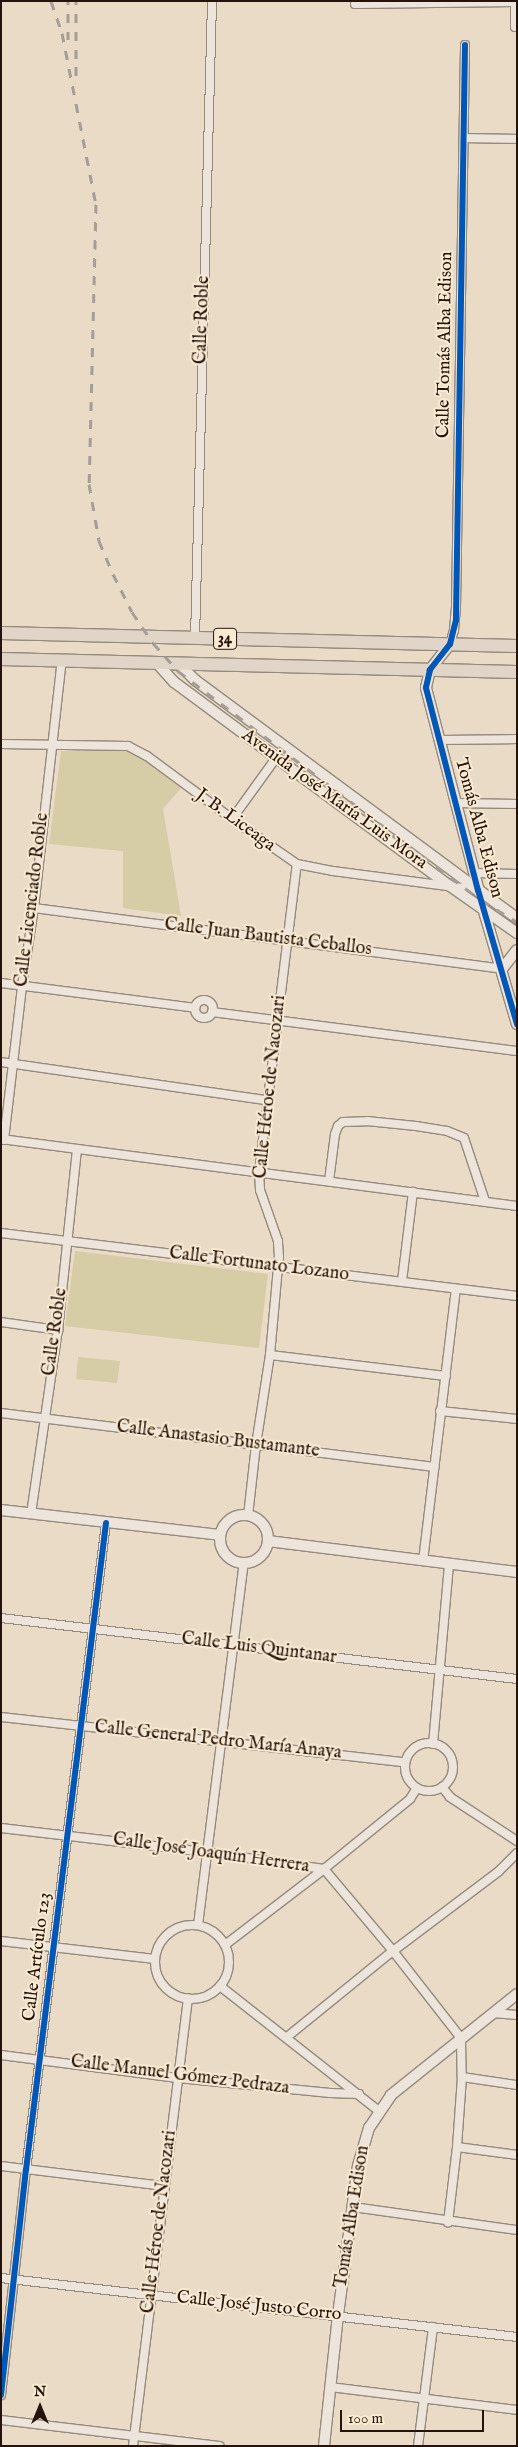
<!DOCTYPE html>
<html>
<head>
<meta charset="utf-8">
<style>
  body { margin:0 }
  #map { position:relative; width:518px; height:2447px; overflow:hidden; background:#eadbc7; font-family:"IM FELL English",serif }
  div>[style] { position:absolute }
  .green>* { inset:0; background:#d6cca5 }
  .roads { filter:drop-shadow(1px 0 #948a7d) drop-shadow(-1px 0 #948a7d) drop-shadow(0 1px #948a7d) drop-shadow(0 -1px #948a7d) }
  .minor>* { height:8px; margin:-4px; padding:0 4px; transform-origin:4px; border-radius:4px; background:#ede5db }
  .minor>.ring { margin:-4px; padding:0; box-sizing:content-box; background:none; border:8px solid #ede5db; border-radius:50% }
  .tertiary>* { height:10px; margin:-5px; padding:0 5px; transform-origin:5px; border-radius:5px; background:#ede5db }
  .tertiary>.ring { margin:-5px; padding:0; box-sizing:content-box; background:none; border:10px solid #ede5db; border-radius:50% }
  .primary>* { height:12px; margin:-6px; padding:0 6px; transform-origin:6px; border-radius:6px; background:#e0d5c6 }
  .rail>* { height:3px; margin-top:-1.5px; transform-origin:0; background:repeating-linear-gradient(90deg,#a59e96 0 9px,transparent 0 18px) }
  .cycleway>* { height:6px; margin:-3px; padding:0 3px; transform-origin:3px; border-radius:3px; background:#0057b8 }
  span { translate:-50% -50%; white-space:nowrap; text-align:center; line-height:1.15; -webkit-text-stroke:4px #faead2; paint-order:stroke }
  .shield-label span { padding:1px 4px; background:#faead2; border:1px solid; border-radius:4px; -webkit-text-stroke-width:0 }
  .shield-label { font-size:16px; color:#23130b; font-weight:700 }
  .street-label { font-size:18px; color:#23130b }
  .frame { position:absolute; inset:0; border:2px solid #23130b; pointer-events:none }
  .north { position:absolute; left:15px; top:2382px; width:50px; height:50px; -webkit-text-stroke:4px #faead2; paint-order:stroke; rotate:0deg; font-size:14px; font-weight:700; line-height:20px; text-align:center; color:#23130b }
  .north::after { content:''; display:block; margin:auto; width:18px; height:22px; background:#23130b; clip-path:polygon(50% 0,100% 100%,50% 72%,0 100%) }
  .scale { position:absolute; left:340px; top:2410px; width:144px; height:22px; box-sizing:border-box; border:2px solid #23130b; border-top:0; padding-left:6px; font-size:15px; line-height:18px; white-space:nowrap; color:#23130b; -webkit-text-stroke:4px #faead2; paint-order:stroke }
</style>
</head>
<body>
<div id="map">
  <div class="green">
    <i style="clip-path:polygon(61px 751px,132px 751px,181px 788px,163px 809px,181px 916px,123px 908px,123px 851px,49px 844px)"></i>
    <i style="clip-path:polygon(75px 1251px,268px 1274px,259px 1348px,65px 1326px)"></i>
    <i style="clip-path:polygon(78px 1357px,120px 1361px,117px 1383px,76px 1379px)"></i>
  </div>
  <div class="roads">
    <div class="minor">
      <i style="left:515px;top:1px;width:26px;rotate:90deg"></i>
      <i style="left:355px;top:4px;width:160px;rotate:-0.7deg"></i>
      <i style="left:464px;top:138px;width:53px;rotate:1.1deg"></i>
      <i style="left:195px;top:638px;width:637px;rotate:-88.47deg"></i>
      <i style="left:450px;top:644px;width:15px;rotate:-74deg"></i>
      <i style="left:454px;top:630px;width:22px;rotate:-85deg"></i>
      <i style="left:456px;top:608px;width:563px;rotate:-89.08deg"></i>
      <i style="left:439px;top:740px;width:78px;rotate:-0.7deg"></i>
      <i style="left:1px;top:744px;width:127px;rotate:0.9deg"></i>
      <i style="left:128px;top:746px;width:21px;rotate:28deg"></i>
      <i style="left:147px;top:756px;width:106px;rotate:36.5deg"></i>
      <i style="left:232px;top:819px;width:79px;rotate:34.7deg"></i>
      <i style="left:297px;top:864px;width:37px;rotate:11deg"></i>
      <i style="left:333px;top:871px;width:146px;rotate:7.5deg"></i>
      <i style="left:455px;top:803px;width:62px;rotate:0.9deg"></i>
      <i style="left:232px;top:819px;width:75px;rotate:-54.2deg"></i>
      <i style="left:474px;top:873px;width:43px;rotate:1.3deg"></i>
      <i style="left:34px;top:908px;width:472px;rotate:7.4deg"></i>
      <i style="left:1px;top:983px;width:196px;rotate:7.3deg"></i>
      <i class="ring" style="left:195px;top:1000px;width:10px;height:10px"></i>
      <i style="left:212px;top:1012px;width:307px;rotate:7.3deg"></i>
      <i style="left:1px;top:1062px;width:268px;rotate:8.2deg"></i>
      <i style="left:1px;top:1139px;width:520px;rotate:7.4deg"></i>
      <i style="left:4px;top:1140px;width:155px;rotate:-83.3deg"></i>
      <i style="left:22px;top:986px;width:79px;rotate:-81.3deg"></i>
      <i style="left:34px;top:908px;width:250px;rotate:-83.6deg"></i>
      <i style="left:329px;top:1181px;width:47px;rotate:-82.7deg"></i>
      <i style="left:335px;top:1134px;width:9px;rotate:-69deg"></i>
      <i style="left:338px;top:1126px;width:6px;rotate:-39deg"></i>
      <i style="left:343px;top:1122px;width:24px;rotate:-2deg"></i>
      <i style="left:367px;top:1121px;width:49px;rotate:5.8deg"></i>
      <i style="left:416px;top:1126px;width:31px;rotate:9deg"></i>
      <i style="left:447px;top:1131px;width:18px;rotate:22deg"></i>
      <i style="left:464px;top:1138px;width:66px;rotate:71.6deg"></i>
      <i style="left:1px;top:1233px;width:520px;rotate:6.96deg"></i>
      <i style="left:402px;top:1281px;width:90px;rotate:-83deg"></i>
      <i style="left:1px;top:1322px;width:58px;rotate:8deg"></i>
      <i style="left:270px;top:1355px;width:177px;rotate:6.8deg"></i>
      <i style="left:440px;top:1411px;width:77px;rotate:5.9deg"></i>
      <i style="left:1px;top:1413px;width:437px;rotate:7.1deg"></i>
      <i style="left:31px;top:1514px;width:186px;rotate:-81.7deg"></i>
      <i style="left:58px;top:1330px;width:181px;rotate:-84deg"></i>
      <i style="left:248px;top:1516px;width:71px;rotate:-83.6deg"></i>
      <i style="left:256px;top:1445px;width:91px;rotate:-81.2deg"></i>
      <i style="left:270px;top:1355px;width:98px;rotate:-84.8deg"></i>
      <i style="left:279px;top:1257px;width:16px;rotate:-94deg"></i>
      <i style="left:278px;top:1241px;width:54px;rotate:-109.4deg"></i>
      <i style="left:260px;top:1190px;width:18px;rotate:-93deg"></i>
      <i style="left:259px;top:1172px;width:310px;rotate:-83deg"></i>
      <i style="left:423px;top:1561px;width:274px;rotate:-83.1deg"></i>
      <i style="left:1px;top:1618px;width:520px;rotate:6.74deg"></i>
      <i style="left:1px;top:1717px;width:406px;rotate:6.4deg"></i>
      <i class="ring" style="left:405px;top:1743px;width:40px;height:40px"></i>
      <i style="left:433px;top:1744px;width:181px;rotate:-84.9deg"></i>
      <i style="left:442px;top:1787px;width:13px;rotate:51deg"></i>
      <i style="left:450px;top:1797px;width:80px;rotate:33.3deg"></i>
      <i style="left:1px;top:1828px;width:206px;rotate:6.7deg"></i>
      <i style="left:206px;top:1852px;width:119px;rotate:8.2deg"></i>
      <i style="left:324px;top:1869px;width:107px;rotate:49.9deg"></i>
      <i style="left:393px;top:1951px;width:110px;rotate:52deg"></i>
      <i style="left:461px;top:2038px;width:39px;rotate:89deg"></i>
      <i style="left:462px;top:2077px;width:70px;rotate:94.1deg"></i>
      <i style="left:457px;top:2147px;width:76px;rotate:96.8deg"></i>
      <i style="left:198px;top:1925px;width:365px;rotate:-82.8deg"></i>
      <i class="ring" style="left:155px;top:1925px;width:66px;height:66px"></i>
      <i style="left:1px;top:1941px;width:155px;rotate:6.7deg"></i>
      <i style="left:225px;top:1945px;width:125px;rotate:-37.5deg"></i>
      <i style="left:324px;top:1869px;width:111px;rotate:-39.1deg"></i>
      <i style="left:410px;top:1799px;width:13px;rotate:-58deg"></i>
      <i style="left:220px;top:1986px;width:202px;rotate:38.2deg"></i>
      <i style="left:493px;top:2013px;width:24px;rotate:5deg"></i>
      <i style="left:287px;top:2037px;width:136px;rotate:-39.1deg"></i>
      <i style="left:393px;top:1951px;width:133px;rotate:-37deg"></i>
      <i style="left:499px;top:1871px;width:25px;rotate:-45deg"></i>
      <i style="left:1px;top:2055px;width:178px;rotate:7.4deg"></i>
      <i style="left:178px;top:2078px;width:153px;rotate:5.6deg"></i>
      <i style="left:330px;top:2093px;width:29px;rotate:2deg"></i>
      <i style="left:462px;top:2077px;width:56px;rotate:8.3deg"></i>
      <i style="left:457px;top:2147px;width:61px;rotate:7.6deg"></i>
      <i style="left:1px;top:2166px;width:165px;rotate:7deg"></i>
      <i style="left:353px;top:2207px;width:166px;rotate:8deg"></i>
      <i style="left:1px;top:2278px;width:519px;rotate:6.52deg"></i>
      <i style="left:330px;top:2387px;width:188px;rotate:7deg"></i>
      <i style="left:1px;top:2395px;width:226px;rotate:-83.7deg"></i>
      <i style="left:26px;top:2170px;width:652px;rotate:-82.95deg"></i>
      <i style="left:1px;top:2420px;width:220px;rotate:6.8deg"></i>
      <i style="left:133px;top:2446px;width:451px;rotate:-83deg"></i>
      <i style="left:418px;top:2446px;width:120px;rotate:-82.8deg"></i>
    </div>
    <div class="tertiary">
      <i style="left:450px;top:644px;width:33px;rotate:128deg"></i>
      <i style="left:430px;top:670px;width:18px;rotate:103deg"></i>
      <i style="left:426px;top:688px;width:211px;rotate:75.4deg"></i>
      <i style="left:156px;top:662px;width:27px;rotate:48deg"></i>
      <i style="left:174px;top:682px;width:343px;rotate:36.5deg"></i>
      <i style="left:450px;top:886px;width:82px;rotate:35deg"></i>
      <i style="left:178px;top:663px;width:24px;rotate:45deg"></i>
      <i style="left:195px;top:680px;width:400px;rotate:36.5deg"></i>
      <i style="left:483px;top:908px;width:121px;rotate:73.7deg"></i>
      <i style="left:502px;top:969px;width:24px;rotate:-52deg"></i>
      <i style="left:1px;top:1510px;width:220px;rotate:6.5deg"></i>
      <i class="ring" style="left:220px;top:1515px;width:38px;height:38px"></i>
      <i style="left:268px;top:1541px;width:251px;rotate:7.1deg"></i>
      <i style="left:324px;top:2446px;width:132px;rotate:-83.9deg"></i>
      <i style="left:338px;top:2315px;width:150px;rotate:-82.4deg"></i>
      <i style="left:358px;top:2166px;width:40px;rotate:-74deg"></i>
      <i style="left:369px;top:2128px;width:40px;rotate:-56deg"></i>
      <i style="left:391px;top:2095px;width:161px;rotate:-38.7deg"></i>
    </div>
    <div class="primary">
      <i style="left:1px;top:633px;width:516px;rotate:1.44deg"></i>
      <i style="left:1px;top:659px;width:516px;rotate:1.44deg"></i>
    </div>
  </div>
  <div class="rail">
    <i style="left:51px;top:1px;width:34px;rotate:71deg"></i>
    <i style="left:62px;top:33px;width:174px;rotate:78.8deg"></i>
    <i style="left:96px;top:204px;width:280px;rotate:91.4deg"></i>
    <i style="left:89px;top:484px;width:58px;rotate:80deg"></i>
    <i style="left:99px;top:541px;width:36px;rotate:67deg"></i>
    <i style="left:113px;top:574px;width:42px;rotate:63.4deg"></i>
    <i style="left:132px;top:612px;width:37px;rotate:56deg"></i>
    <i style="left:153px;top:643px;width:38px;rotate:48deg"></i>
    <i style="left:178px;top:671px;width:380px;rotate:37.1deg"></i>
    <i style="left:481px;top:900px;width:42px;rotate:31.4deg"></i>
    <i style="left:68px;top:40px;width:39px;rotate:-90deg"></i>
    <i style="left:76px;top:76px;width:75px;rotate:-90deg"></i>
  </div>
  <div class="cycleway">
    <i style="left:465px;top:45px;width:575px;rotate:90.9deg"></i>
    <i style="left:456px;top:620px;width:25px;rotate:104deg"></i>
    <i style="left:450px;top:644px;width:33px;rotate:128deg"></i>
    <i style="left:430px;top:670px;width:18px;rotate:103deg"></i>
    <i style="left:426px;top:688px;width:209px;rotate:75.6deg"></i>
    <i style="left:478px;top:890px;width:140px;rotate:73.8deg"></i>
    <i style="left:1px;top:2395px;width:226px;rotate:-83.7deg"></i>
    <i style="left:26px;top:2170px;width:652px;rotate:-82.95deg"></i>
  </div>
  <div class="shield-label">
    <span style="left:225px;top:639px">34</span>
  </div>
  <div class="street-label">
    <span style="left:203px;top:320px;rotate:-88deg">Calle Roble</span>
    <span style="left:446px;top:345px;rotate:-89deg">Calle Tomás Alba Edison</span>
    <span style="left:334px;top:800px;rotate:36deg">Avenida José María Luis Mora</span>
    <span style="left:235px;top:821px;rotate:36deg">J. B. Liceaga</span>
    <span style="left:478px;top:828px;rotate:75deg">Tomás Alba Edison</span>
    <span style="left:33px;top:900px;rotate:-83deg">Calle Licenciado Roble</span>
    <span style="left:268px;top:938px;rotate:7deg">Calle Juan Bautista Ceballos</span>
    <span style="left:271px;top:1087px;rotate:-84deg">Calle Héroe de Nacozari</span>
    <span style="left:259px;top:1265px;rotate:7deg">Calle Fortunato Lozano</span>
    <span style="left:56px;top:1332px;rotate:-82deg">Calle Roble</span>
    <span style="left:218px;top:1440px;rotate:7deg">Calle Anastasio Bustamante</span>
    <span style="left:259px;top:1649px;rotate:7deg">Calle Luis Quintanar</span>
    <span style="left:218px;top:1741px;rotate:6deg">Calle General Pedro María Anaya</span>
    <span style="left:211px;top:1854px;rotate:8deg">Calle José Joaquín Herrera</span>
    <span style="left:38px;top:1957px;rotate:-83deg">Calle Artículo 123</span>
    <span style="left:180px;top:2076px;rotate:7deg">Calle Manuel Gómez Pedraza</span>
    <span style="left:353px;top:2217px;rotate:-81deg">Tomás Alba Edison</span>
    <span style="left:160px;top:2222px;rotate:-83deg">Calle Héroe de Nacozari</span>
    <span style="left:259px;top:2307px;rotate:6deg">Calle José Justo Corro</span>
  </div>
  <div class="frame"></div>
  <div class="north">N</div>
  <div class="scale">100 m</div>
</div>
</body>
</html>
